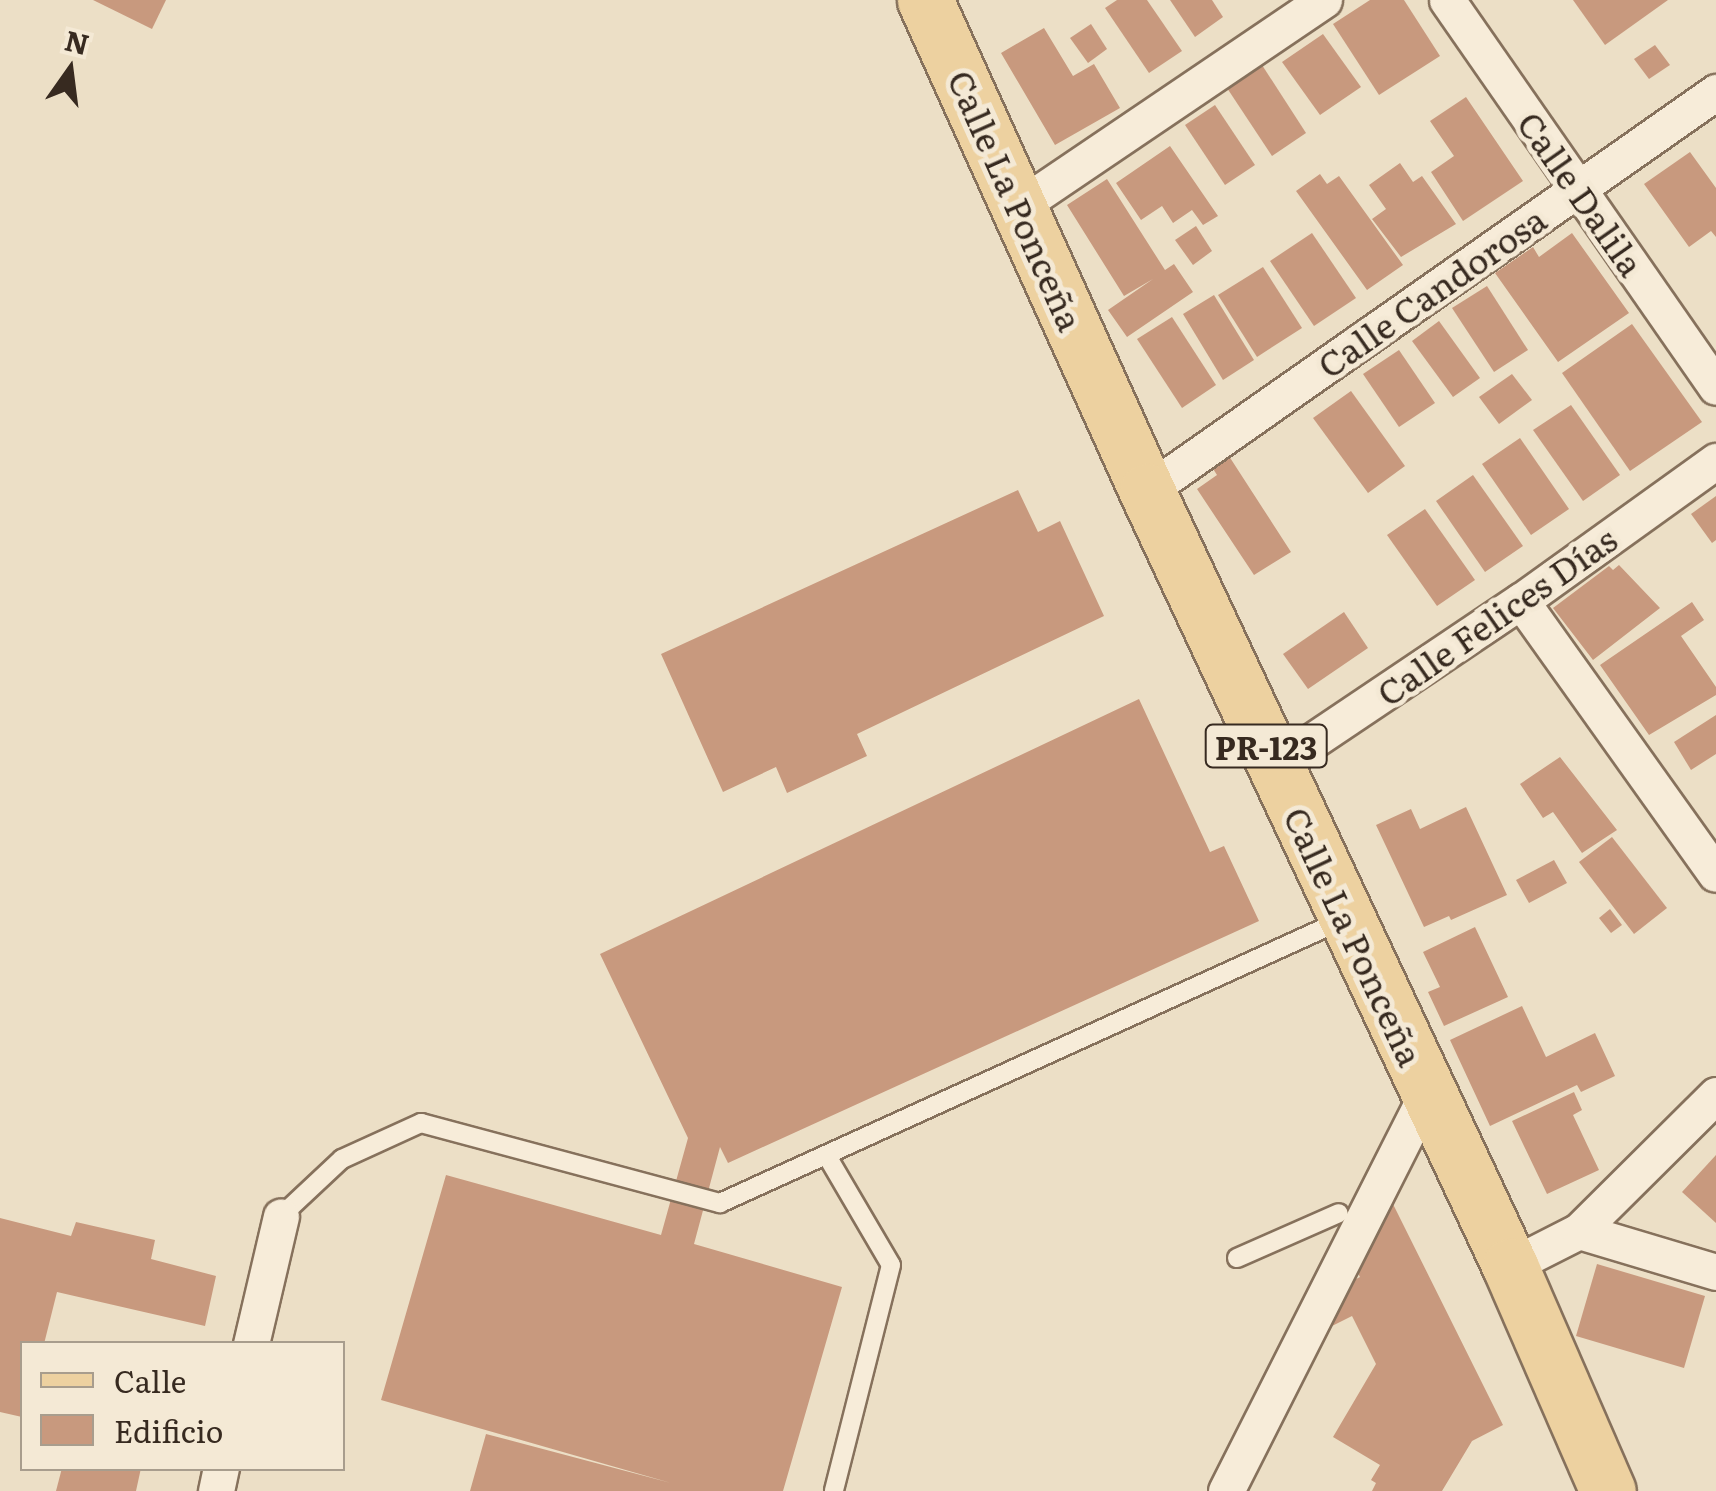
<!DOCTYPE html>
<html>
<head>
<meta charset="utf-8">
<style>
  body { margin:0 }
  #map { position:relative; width:1716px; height:1491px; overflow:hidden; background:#ecdfc6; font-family:Literata,serif }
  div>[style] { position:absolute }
  .building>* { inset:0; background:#c8997e }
  .roads { filter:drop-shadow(2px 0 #86715c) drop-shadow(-2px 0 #86715c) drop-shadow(0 2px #86715c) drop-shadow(0 -2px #86715c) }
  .service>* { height:18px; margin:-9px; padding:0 9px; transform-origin:9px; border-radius:9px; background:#f7ecd9 }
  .minor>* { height:35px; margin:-17.5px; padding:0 17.5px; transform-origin:17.5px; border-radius:17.5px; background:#f7ecd9 }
  .primary>* { height:55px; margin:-27.5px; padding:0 27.5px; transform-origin:27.5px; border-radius:27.5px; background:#edd1a0 }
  span { translate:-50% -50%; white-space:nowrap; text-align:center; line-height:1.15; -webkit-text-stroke:10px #f4e9d5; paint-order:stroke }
  .shield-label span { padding:2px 8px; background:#f4e9d5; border:2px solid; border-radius:8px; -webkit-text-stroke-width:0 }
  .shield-label { font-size:32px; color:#372a20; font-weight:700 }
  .street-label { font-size:35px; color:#372a20 }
  .legend { position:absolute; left:20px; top:1341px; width:325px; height:130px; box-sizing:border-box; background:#f4e9d5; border:2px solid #a89d8d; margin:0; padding:12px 18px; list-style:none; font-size:30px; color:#372a20 }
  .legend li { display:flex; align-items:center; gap:20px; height:50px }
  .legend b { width:50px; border:2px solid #a89d8d }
  .north { position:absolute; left:20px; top:20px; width:100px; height:100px; -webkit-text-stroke:8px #f4e9d5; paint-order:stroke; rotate:14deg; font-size:28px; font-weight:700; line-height:40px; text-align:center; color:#372a20 }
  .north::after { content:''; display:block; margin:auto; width:35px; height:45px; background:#372a20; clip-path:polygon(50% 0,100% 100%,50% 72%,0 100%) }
</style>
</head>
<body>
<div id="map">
  <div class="building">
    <i style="clip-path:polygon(93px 0,166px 0,152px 29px)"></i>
    <i style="clip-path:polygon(1117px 0,1147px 0,1182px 51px,1149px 73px,1105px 8px)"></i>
    <i style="clip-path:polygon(1170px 0,1212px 0,1223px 17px,1195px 37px)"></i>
    <i style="clip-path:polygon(1370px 0,1404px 0,1440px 56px,1379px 95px,1333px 24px)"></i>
    <i style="clip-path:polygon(1573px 0,1668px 0,1605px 45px)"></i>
    <i style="clip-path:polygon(1091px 24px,1107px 49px,1088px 63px,1070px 38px)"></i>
    <i style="clip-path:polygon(1044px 28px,1073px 76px,1094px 64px,1120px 108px,1055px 145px,1001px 53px)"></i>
    <i style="clip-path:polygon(1323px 34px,1361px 87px,1320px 115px,1282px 62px)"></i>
    <i style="clip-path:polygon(1655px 45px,1670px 65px,1649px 79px,1634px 59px)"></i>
    <i style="clip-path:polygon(1262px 65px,1306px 133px,1272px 156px,1227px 88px)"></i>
    <i style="clip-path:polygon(1466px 97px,1523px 181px,1463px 221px,1431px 172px,1454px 156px,1430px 121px)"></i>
    <i style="clip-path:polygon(1215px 105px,1255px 165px,1225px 185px,1185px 125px)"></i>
    <i style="clip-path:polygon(1170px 146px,1218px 216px,1203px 225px,1192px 210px,1173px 223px,1162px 206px,1141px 220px,1116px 183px)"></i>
    <i style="clip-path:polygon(1690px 152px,1716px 188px,1716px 237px,1711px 231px,1689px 247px,1644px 184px)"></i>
    <i style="clip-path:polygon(1400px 163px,1413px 182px,1422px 176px,1456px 224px,1401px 257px,1372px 219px,1386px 209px,1369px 185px)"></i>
    <i style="clip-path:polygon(1320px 174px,1327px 184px,1339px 176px,1403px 265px,1367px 290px,1296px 191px)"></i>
    <i style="clip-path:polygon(1107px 179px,1165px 270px,1174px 264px,1193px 292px,1127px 337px,1108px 310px,1153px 279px,1124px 296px,1067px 205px)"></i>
    <i style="clip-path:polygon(1196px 226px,1212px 251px,1193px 265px,1175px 240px)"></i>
    <i style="clip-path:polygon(1312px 233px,1356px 298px,1314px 326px,1270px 261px)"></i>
    <i style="clip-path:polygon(1572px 233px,1629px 313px,1558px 362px,1495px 273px,1533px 247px,1539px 257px)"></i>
    <i style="clip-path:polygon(1263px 267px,1302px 328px,1257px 357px,1218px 295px)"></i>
    <i style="clip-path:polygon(1487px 286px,1528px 350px,1494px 372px,1452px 308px)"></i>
    <i style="clip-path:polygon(1214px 295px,1254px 360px,1223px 380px,1183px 314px)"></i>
    <i style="clip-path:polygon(1172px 317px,1216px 385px,1182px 408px,1137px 339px)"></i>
    <i style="clip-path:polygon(1439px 321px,1480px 378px,1453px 397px,1412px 341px)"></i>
    <i style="clip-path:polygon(1632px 324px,1702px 422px,1630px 471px,1562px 373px)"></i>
    <i style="clip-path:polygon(1399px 350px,1435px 403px,1399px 427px,1363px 374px)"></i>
    <i style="clip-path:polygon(1512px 374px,1532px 400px,1499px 424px,1479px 397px)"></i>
    <i style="clip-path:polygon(1351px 391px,1405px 466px,1368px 493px,1313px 418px)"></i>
    <i style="clip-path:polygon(1571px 405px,1620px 475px,1583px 501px,1533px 430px)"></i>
    <i style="clip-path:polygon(1520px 438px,1569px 509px,1531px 535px,1482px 464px)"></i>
    <i style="clip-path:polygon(1227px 453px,1291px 552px,1254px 575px,1197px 489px,1217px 475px,1210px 464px)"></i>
    <i style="clip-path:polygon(1473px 475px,1523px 546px,1485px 572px,1436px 501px)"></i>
    <i style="clip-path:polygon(1018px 490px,1038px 532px,1060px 521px,1104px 616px,857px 734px,867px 756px,787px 793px,776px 767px,723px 792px,661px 654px)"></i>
    <i style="clip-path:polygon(1716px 496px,1716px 540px,1712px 543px,1691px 514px)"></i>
    <i style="clip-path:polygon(1425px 509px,1475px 580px,1437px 606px,1387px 535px)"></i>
    <i style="clip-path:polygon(1619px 565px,1660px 608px,1593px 660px,1553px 608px,1609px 566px,1613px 570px)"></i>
    <i style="clip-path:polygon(1692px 602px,1704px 620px,1681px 636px,1716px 687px,1716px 695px,1649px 735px,1600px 665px)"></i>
    <i style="clip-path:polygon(1344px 612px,1368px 648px,1308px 689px,1283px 654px)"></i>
    <i style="clip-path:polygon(1139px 699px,1210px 852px,1224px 846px,1259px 921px,728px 1163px,720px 1147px,694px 1244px,842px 1287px,783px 1491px,470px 1491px,486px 1434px,671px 1483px,381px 1400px,446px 1175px,661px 1235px,688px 1138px,600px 954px)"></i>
    <i style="clip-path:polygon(1716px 715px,1716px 754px,1691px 770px,1674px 742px)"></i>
    <i style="clip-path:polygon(1560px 757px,1617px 830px,1582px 853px,1553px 812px,1543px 818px,1520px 784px)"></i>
    <i style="clip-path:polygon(1466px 807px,1507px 895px,1451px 920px,1449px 916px,1424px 927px,1376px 825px,1411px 809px,1420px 829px)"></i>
    <i style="clip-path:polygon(1612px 837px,1667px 908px,1634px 934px,1579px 862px)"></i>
    <i style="clip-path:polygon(1554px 860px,1567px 883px,1529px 903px,1516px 880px)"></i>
    <i style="clip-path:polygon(1610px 909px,1622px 925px,1611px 933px,1599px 918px)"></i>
    <i style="clip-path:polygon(1475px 927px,1508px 997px,1444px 1026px,1428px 992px,1440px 987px,1423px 952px)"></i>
    <i style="clip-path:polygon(1522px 1006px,1546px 1057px,1595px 1033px,1615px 1076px,1581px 1092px,1577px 1085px,1490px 1126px,1450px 1040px)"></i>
    <i style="clip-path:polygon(1574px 1092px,1582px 1110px,1573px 1115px,1599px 1170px,1547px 1194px,1512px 1121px)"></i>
    <i style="clip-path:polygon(1716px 1155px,1716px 1223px,1682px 1192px)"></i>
    <i style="clip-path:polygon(1385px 1188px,1503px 1425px,1472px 1441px,1442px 1491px,1372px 1491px,1376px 1483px,1371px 1480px,1380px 1465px,1333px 1437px,1376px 1364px,1352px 1316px,1332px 1326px,1318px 1298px,1360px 1277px,1349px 1258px)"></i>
    <i style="clip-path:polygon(0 1218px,71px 1236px,76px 1222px,155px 1240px,151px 1259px,216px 1276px,205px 1326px,57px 1292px,44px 1344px,22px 1344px,22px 1417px,0 1412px)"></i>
    <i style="clip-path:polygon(1597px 1264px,1705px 1296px,1684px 1368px,1576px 1336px)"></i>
    <i style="clip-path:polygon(62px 1468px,141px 1468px,136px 1491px,56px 1491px)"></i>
  </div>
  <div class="roads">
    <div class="service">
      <i style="left:827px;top:1156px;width:126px;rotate:59.6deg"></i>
      <i style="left:891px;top:1265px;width:233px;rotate:104.2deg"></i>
      <i style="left:281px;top:1216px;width:83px;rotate:-43.1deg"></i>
      <i style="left:342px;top:1159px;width:87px;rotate:-24.5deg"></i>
      <i style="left:421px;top:1123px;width:310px;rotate:15deg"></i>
      <i style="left:720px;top:1203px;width:683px;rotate:-24.46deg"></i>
      <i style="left:1237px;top:1258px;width:111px;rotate:-23.8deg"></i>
    </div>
    <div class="minor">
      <i style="left:1447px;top:0;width:471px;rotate:55.2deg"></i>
      <i style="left:1021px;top:205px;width:366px;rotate:-34.1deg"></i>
      <i style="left:1147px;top:491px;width:695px;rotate:-35.04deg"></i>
      <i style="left:1521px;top:601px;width:335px;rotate:54.5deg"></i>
      <i style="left:1275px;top:766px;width:296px;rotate:-33.9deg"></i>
      <i style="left:1521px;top:601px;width:240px;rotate:-35.7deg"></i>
      <i style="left:1579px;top:1231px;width:143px;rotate:16.7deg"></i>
      <i style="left:1510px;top:1266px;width:77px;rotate:-26.9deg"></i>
      <i style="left:1579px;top:1231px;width:193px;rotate:-44.8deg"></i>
      <i style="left:251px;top:1344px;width:131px;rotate:-76.8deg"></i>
      <i style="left:216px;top:1491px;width:24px;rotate:-78deg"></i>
      <i style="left:1226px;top:1491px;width:448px;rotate:-63.2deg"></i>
    </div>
    <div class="primary">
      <i style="left:925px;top:0;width:539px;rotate:65.67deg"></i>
      <i style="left:1147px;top:491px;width:856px;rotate:64.9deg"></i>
      <i style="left:1510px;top:1266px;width:245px;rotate:66.5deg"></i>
    </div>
  </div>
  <div class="shield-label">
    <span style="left:1266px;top:746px">PR-123</span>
  </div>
  <div class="street-label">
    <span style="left:1582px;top:193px;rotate:55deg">Calle Dalila</span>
    <span style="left:1017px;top:200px;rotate:66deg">Calle La Ponceña</span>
    <span style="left:1431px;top:291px;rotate:-35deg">Calle Candorosa</span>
    <span style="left:1496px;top:615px;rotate:-35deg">Calle Felices Días</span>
    <span style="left:1355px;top:936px;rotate:65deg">Calle La Ponceña</span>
  </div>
  <ul class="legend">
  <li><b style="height:12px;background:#edd1a0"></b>Calle</li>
  <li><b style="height:28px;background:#c8997e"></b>Edificio</li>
  </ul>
  <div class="north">N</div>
</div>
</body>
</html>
